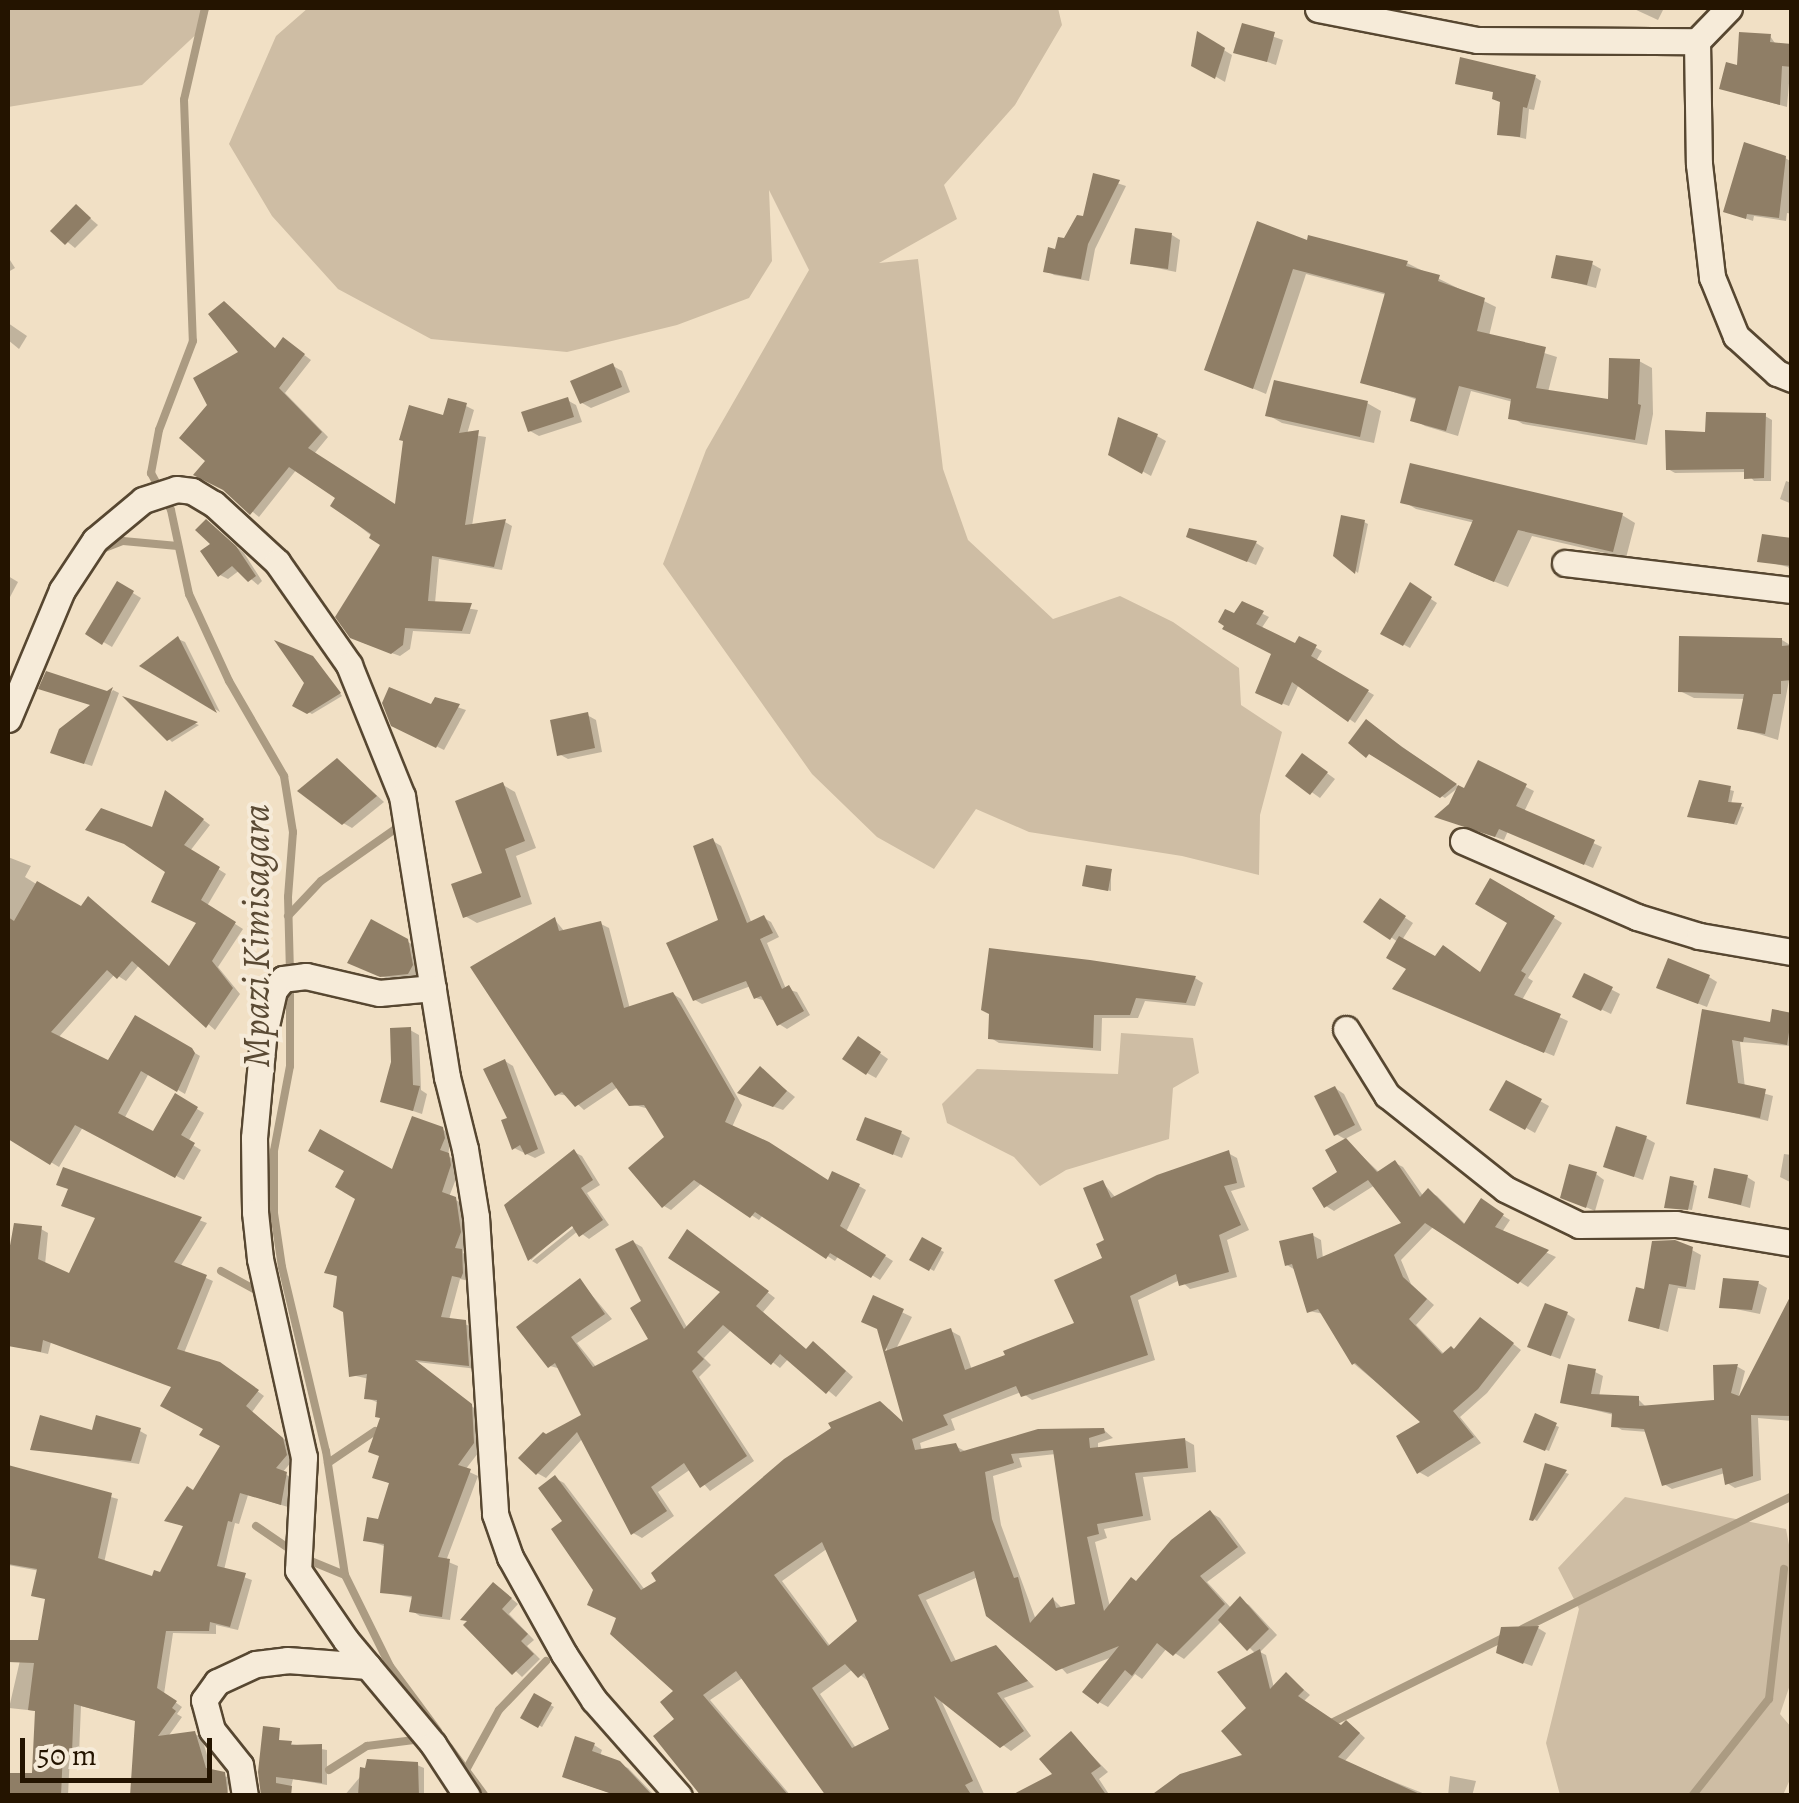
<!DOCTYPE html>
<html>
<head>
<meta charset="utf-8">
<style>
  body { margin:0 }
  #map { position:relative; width:1799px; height:1803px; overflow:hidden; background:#f1e0c5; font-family:Alegreya,serif }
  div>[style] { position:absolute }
  .green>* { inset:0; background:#cebda4 }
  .shadow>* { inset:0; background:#0003 }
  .stream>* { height:8px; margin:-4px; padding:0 4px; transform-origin:4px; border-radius:4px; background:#ab9b82 }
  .building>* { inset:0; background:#8f7e66 }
  .roads { filter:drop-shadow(2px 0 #574731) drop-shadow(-2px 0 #574731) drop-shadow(0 2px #574731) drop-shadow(0 -2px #574731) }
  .street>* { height:25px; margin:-12.5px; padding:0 12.5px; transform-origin:12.5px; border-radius:12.5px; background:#f6ebd9 }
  span { translate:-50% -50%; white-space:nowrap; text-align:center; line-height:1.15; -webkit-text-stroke:8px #f6ebd9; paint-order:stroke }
  .water-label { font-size:38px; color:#5a4a34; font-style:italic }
  .frame { position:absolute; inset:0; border:10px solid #241400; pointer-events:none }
  .scale { position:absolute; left:20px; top:1738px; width:192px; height:45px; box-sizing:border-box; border:5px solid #241400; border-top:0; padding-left:12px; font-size:30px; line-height:35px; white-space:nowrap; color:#241400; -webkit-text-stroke:8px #f6ebd9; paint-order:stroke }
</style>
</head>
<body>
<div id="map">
  <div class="green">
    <i style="clip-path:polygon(8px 8px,209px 8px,203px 28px,142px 85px,8px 107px)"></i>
    <i style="clip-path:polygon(308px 8px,1058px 8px,1062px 25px,1015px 105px,944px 185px,957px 219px,879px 263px,918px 259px,943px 469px,968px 540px,1053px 619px,1120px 596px,1173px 622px,1239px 668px,1241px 705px,1282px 732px,1260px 815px,1259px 875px,1182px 856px,1029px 832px,976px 809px,934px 869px,877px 837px,812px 774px,663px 564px,706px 450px,809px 270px,769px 190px,772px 261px,749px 298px,677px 325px,567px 352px,431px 339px,338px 289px,272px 216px,229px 144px,276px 36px)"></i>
    <i style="clip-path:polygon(1121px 1033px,1193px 1038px,1199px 1073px,1173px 1088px,1169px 1139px,1066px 1170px,1040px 1186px,1014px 1157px,947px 1123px,942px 1104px,977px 1069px,1118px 1074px)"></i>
    <i style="clip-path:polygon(1625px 1497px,1786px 1529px,1792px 1561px,1792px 1679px,1780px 1714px,1791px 1727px,1792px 1775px,1783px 1795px,1560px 1795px,1546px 1743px,1579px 1609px,1558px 1568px)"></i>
  </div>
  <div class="shadow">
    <i style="clip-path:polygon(1632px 8px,1664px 8px,1658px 20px)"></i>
    <i style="clip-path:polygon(1243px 26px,1283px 40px,1276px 65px,1236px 51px)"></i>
    <i style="clip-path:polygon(1199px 35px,1232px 55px,1225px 82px,1194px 64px)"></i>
    <i style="clip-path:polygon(1770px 36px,1777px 46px,1792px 47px,1787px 107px,1729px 91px)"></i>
    <i style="clip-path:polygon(1535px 77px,1541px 81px,1534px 110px,1529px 109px,1526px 139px,1500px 133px,1502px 103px,1496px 93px,1458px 83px)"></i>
    <i style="clip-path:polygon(1785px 158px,1792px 162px,1792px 214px,1787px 213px,1786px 221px,1754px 216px,1753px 221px,1733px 214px)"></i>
    <i style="clip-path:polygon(1095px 176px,1126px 186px,1095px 249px,1089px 281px,1054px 275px,1046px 270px,1085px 219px)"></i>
    <i style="clip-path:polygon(77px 207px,98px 225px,75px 248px,54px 231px)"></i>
    <i style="clip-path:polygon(1172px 235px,1180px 240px,1176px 272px,1133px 263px)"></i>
    <i style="clip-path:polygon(1309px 243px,1407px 263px,1496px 307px,1489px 336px,1557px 357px,1548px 392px,1610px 402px,1639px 361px,1652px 368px,1653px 414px,1647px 445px,1523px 424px,1511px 417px,1513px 402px,1471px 391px,1458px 436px,1425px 426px,1413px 419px,1418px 400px,1363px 382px,1387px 295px,1306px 274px,1266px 394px,1207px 369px)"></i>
    <i style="clip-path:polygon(8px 257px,15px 268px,8px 272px)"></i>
    <i style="clip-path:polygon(1592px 264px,1601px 269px,1596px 288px,1554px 277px)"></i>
    <i style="clip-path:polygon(8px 323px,27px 336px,19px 349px,8px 340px)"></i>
    <i style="clip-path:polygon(291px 345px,311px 360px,285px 393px,328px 437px,314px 454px,397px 508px,445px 418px,466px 406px,474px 410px,467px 434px,486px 437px,472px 526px,505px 522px,512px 526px,502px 570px,439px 559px,435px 603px,478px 610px,470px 634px,413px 631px,410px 649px,400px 656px,361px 642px,383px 545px,333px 505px,339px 497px,297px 469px,259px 517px,225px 489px,277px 350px)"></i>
    <i style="clip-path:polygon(613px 366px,622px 371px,630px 392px,591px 408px,582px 403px)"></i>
    <i style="clip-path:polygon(567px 400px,576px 405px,582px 422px,539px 436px,530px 431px)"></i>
    <i style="clip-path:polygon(1367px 403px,1381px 411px,1374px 443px,1282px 423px,1268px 415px)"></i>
    <i style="clip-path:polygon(1765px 416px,1772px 420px,1771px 481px,1754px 481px,1746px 472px,1675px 473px,1668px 469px,1708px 435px)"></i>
    <i style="clip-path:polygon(1157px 436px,1166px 441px,1151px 476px,1111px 454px)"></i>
    <i style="clip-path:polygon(1786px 481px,1792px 483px,1792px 504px,1780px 499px)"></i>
    <i style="clip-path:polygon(1403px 501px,1622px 515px,1635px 523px,1626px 558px,1532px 536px,1508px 587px,1470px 572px,1475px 523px,1416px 509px)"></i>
    <i style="clip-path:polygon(206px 522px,244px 553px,262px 581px,258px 585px,240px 570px,228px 579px,220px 575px)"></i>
    <i style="clip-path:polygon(1364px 522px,1368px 524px,1358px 573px,1336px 555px)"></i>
    <i style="clip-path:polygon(1190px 531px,1256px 543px,1264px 548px,1256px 565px,1198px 541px)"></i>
    <i style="clip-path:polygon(1792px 540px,1792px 574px,1788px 567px,1760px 560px)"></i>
    <i style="clip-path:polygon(8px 576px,18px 582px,9px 599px,8px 598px)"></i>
    <i style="clip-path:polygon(118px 584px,141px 598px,112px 647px,88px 633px)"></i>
    <i style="clip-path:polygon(1411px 586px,1437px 603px,1410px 648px,1383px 633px)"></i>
    <i style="clip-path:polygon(1243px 604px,1269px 617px,1261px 629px,1296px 646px,1300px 639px,1322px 651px,1316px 661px,1374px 695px,1355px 723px,1299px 684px,1289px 706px,1264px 696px,1274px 653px,1235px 616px)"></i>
    <i style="clip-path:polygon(178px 639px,185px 642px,220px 712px,143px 666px)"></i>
    <i style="clip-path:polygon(1782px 640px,1792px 646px,1792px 664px,1778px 740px,1740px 728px,1746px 699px,1694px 698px,1680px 691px)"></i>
    <i style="clip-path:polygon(316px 661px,342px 696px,312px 714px,295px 705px)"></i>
    <i style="clip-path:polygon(113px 690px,119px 693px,92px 766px,61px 756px)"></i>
    <i style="clip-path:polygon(436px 700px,466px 710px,444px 750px,402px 729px)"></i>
    <i style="clip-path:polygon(131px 702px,199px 725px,172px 742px)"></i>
    <i style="clip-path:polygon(587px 715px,596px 720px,602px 752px,568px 759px,559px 754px)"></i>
    <i style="clip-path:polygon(1367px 722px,1459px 787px,1445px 798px,1351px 743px)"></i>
    <i style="clip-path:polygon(1312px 762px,1335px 779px,1320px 798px,1289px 776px)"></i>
    <i style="clip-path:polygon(1479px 763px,1534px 791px,1524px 812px,1602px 847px,1593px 868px,1508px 831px,1504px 840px,1438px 817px,1465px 791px)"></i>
    <i style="clip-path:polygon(346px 767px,384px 802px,352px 828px,343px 823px)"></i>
    <i style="clip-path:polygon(1701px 783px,1734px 791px,1731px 804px,1744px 807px,1737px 825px,1690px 815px)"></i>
    <i style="clip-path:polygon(503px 785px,515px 792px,536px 848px,516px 856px,532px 904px,477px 923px,465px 916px,485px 875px)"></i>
    <i style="clip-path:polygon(173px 797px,210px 825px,190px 851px,226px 874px,207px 906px,243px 929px,218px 967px,240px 994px,215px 1030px,140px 964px,126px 981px,115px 974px,58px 1038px,109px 1063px,136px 1018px,200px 1056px,185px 1094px,149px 1073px,124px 1119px,154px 1134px,176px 1097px,204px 1113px,188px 1142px,201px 1150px,184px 1180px,83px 1127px,59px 1167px,27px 1148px,34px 1108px,8px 1094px,8px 1052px,63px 943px,14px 988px,8px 985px,8px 857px,31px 866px,25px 877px,170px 968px,199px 923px,168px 871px,153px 830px)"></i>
    <i style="clip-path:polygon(713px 841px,721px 846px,752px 924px,764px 918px,771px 922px,779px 937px,767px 943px,786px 989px,797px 992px,810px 1015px,787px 1029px,779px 1024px,766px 1001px,756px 998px,751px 986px,702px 1004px,695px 1000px,721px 922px)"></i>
    <i style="clip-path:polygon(1111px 872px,1111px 891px,1088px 887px)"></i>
    <i style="clip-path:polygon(1535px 906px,1562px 923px,1528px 978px,1533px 981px,1522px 1000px,1568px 1021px,1554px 1056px,1404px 993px,1409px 968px,1398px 942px,1367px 921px,1389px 907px,1413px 923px,1402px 940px,1436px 960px,1481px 974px)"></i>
    <i style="clip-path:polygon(555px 920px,565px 932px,601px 924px,609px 928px,630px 1009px,673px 994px,681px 999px,742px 1105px,732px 1127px,837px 1189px,859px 1186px,866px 1190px,846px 1232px,893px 1261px,880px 1280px,839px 1255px,835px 1261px,764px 1214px,759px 1220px,702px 1183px,671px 1210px,664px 1206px,668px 1137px,649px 1109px,631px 1104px,618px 1087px,584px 1110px,569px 1096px,557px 1094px)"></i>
    <i style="clip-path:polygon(372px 922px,417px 947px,421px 971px,417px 978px,391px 980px,359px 967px)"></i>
    <i style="clip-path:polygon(991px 951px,1195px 978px,1203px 983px,1195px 1006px,1145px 1001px,1138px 1018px,1102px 1018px,1101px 1051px,999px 1043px,991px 1038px)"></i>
    <i style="clip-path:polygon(1586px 976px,1620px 994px,1611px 1014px,1584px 1001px)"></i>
    <i style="clip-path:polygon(1709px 977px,1717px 982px,1707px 1007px,1668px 992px)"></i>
    <i style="clip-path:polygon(1704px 1012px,1772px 1025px,1792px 1016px,1792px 1046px,1740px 1042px,1745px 1088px,1773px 1096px,1768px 1121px,1689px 1102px)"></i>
    <i style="clip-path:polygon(410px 1030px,419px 1035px,421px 1090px,427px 1094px,422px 1114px,383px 1101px)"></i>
    <i style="clip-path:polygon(867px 1044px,888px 1059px,876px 1078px,867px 1073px)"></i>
    <i style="clip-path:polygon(505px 1061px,513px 1066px,545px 1153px,535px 1158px,514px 1148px)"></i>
    <i style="clip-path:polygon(761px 1070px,795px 1097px,783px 1110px,748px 1097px)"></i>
    <i style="clip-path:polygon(1507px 1083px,1549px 1106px,1535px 1133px,1492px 1109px)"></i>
    <i style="clip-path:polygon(1335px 1088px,1344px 1094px,1362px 1130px,1345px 1139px,1336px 1134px)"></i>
    <i style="clip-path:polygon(442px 1129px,451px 1135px,448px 1156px,457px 1161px,459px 1171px,449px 1197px,464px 1204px,468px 1238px,463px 1253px,470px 1256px,470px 1281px,460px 1279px,449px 1320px,474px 1327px,477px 1369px,417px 1362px,479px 1412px,482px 1448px,465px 1470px,478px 1476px,446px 1561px,458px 1566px,450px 1620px,420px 1616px,412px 1611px,414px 1598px,383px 1592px,387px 1547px,366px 1540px,379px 1522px,391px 1484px,375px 1477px,381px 1457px,382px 1418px,379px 1403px,367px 1398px,369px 1379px,352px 1375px,340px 1278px,327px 1272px,394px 1172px)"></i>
    <i style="clip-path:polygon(901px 1133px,910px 1138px,902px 1158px,868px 1144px)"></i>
    <i style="clip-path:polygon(1646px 1138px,1655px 1143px,1643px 1180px,1606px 1166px)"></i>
    <i style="clip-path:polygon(1346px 1141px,1380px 1173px,1395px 1163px,1403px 1167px,1424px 1197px,1429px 1192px,1437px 1196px,1466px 1225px,1481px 1202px,1510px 1220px,1502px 1232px,1556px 1257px,1528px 1287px,1434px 1226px,1401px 1260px,1411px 1284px,1434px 1305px,1416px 1325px,1445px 1355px,1489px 1325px,1521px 1350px,1487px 1393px,1460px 1417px,1481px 1443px,1428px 1477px,1419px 1472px,1424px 1422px,1353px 1363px,1324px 1314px,1309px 1311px,1297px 1271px,1287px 1265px,1312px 1235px,1321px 1240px,1323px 1259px,1405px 1224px,1375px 1185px,1334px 1211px,1326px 1206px,1341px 1173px)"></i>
    <i style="clip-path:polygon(574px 1152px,582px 1156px,600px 1185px,587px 1193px,609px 1225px,589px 1239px,578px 1231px,537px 1264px,532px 1261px,583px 1220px,580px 1216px,531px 1260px,507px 1205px)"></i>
    <i style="clip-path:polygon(evenodd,1228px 1153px,1237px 1158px,1245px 1187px,1231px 1191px,1249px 1230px,1227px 1240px,1237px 1277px,1190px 1289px,1180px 1280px,1138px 1300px,1155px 1360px,1032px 1400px,1021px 1392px,951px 1419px,955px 1430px,920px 1443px,922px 1451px,955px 1446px,965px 1451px,1104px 1430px,1113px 1438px,1098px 1443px,1098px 1450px,1185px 1440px,1194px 1445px,1196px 1472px,1143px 1477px,1151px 1520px,1104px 1529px,1107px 1538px,1095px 1542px,1110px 1607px,1211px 1513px,1220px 1518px,1246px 1553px,1207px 1582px,1232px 1609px,1240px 1600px,1249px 1605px,1277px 1635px,1260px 1652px,1266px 1655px,1274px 1688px,1287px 1675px,1310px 1695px,1303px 1702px,1342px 1728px,1353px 1727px,1365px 1738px,1344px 1762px,1430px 1796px,1177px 1796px,1247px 1757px,1256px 1654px,1222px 1621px,1184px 1659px,1167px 1648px,1142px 1679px,1135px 1674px,1108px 1707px,1099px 1702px,1115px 1656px,1067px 1674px,978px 1577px,926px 1600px,957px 1663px,996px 1647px,1034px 1687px,1004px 1698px,1031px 1736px,1011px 1751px,940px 1698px,985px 1796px,829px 1796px,744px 1677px,710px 1700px,791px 1796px,739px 1796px,678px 1720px,676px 1691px,596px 1590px,566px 1521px,555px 1478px,564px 1483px,645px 1590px,889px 1409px,906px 1425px,874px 1299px,912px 1317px,896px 1349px,951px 1331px,960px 1336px,972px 1370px,1077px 1324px,1105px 1259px,1103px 1183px,1116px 1198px,1228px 1153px,1056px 1454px,1078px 1606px,1063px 1609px,1054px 1600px,1036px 1620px,1001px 1525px,993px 1476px,1022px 1467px,1019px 1458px,1056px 1454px,1228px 1153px,828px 1548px,860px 1622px,831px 1647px,782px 1581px,828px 1548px,1228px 1153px,853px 1669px,868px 1681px,892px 1730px,856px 1748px,820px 1694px,853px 1669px)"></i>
    <i style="clip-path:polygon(1784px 1154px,1792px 1155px,1792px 1183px,1780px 1177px)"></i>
    <i style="clip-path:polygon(65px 1170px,207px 1223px,180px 1267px,213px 1281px,184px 1353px,228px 1369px,264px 1396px,252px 1412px,290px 1444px,293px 1460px,282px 1473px,293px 1478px,288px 1507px,248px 1495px,239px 1524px,235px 1523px,224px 1570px,252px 1580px,238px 1630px,216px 1625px,216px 1634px,173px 1633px,164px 1694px,182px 1707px,177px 1714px,182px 1717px,167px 1738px,195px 1734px,202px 1738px,212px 1772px,230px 1778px,227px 1796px,137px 1721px,81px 1706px,79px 1754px,70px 1754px,68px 1796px,9px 1796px,35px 1775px,37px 1711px,9px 1708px,24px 1643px,40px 1643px,142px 1590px,8px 1565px,8px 1468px,118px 1499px,104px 1563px,154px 1579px,162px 1575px,185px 1527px,168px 1520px,194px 1493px,224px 1446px,174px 1387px,51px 1342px,48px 1354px,8px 1345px,8px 1287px,67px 1308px,9px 1257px,41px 1229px,48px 1233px,45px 1265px,70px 1276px,97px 1218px,70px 1189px)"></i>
    <i style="clip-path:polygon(1596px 1174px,1604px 1180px,1595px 1211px,1572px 1201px)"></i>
    <i style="clip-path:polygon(1747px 1177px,1755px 1182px,1750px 1208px,1711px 1197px)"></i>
    <i style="clip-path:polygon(1693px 1184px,1697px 1186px,1692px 1210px,1667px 1207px)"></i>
    <i style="clip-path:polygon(696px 1237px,775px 1298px,763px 1312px,808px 1351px,822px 1349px,853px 1377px,836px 1397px,789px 1358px,780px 1368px,732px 1329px,704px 1358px,711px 1365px,699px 1377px,754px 1461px,710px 1491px,691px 1469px,658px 1492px,674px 1516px,642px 1538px,633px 1533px,583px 1438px,546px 1478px,537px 1473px,547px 1437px,585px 1416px,561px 1369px,550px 1366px,580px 1281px,612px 1319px,577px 1343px,597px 1368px,651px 1340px,633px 1242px,642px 1247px,688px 1329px,724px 1291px)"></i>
    <i style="clip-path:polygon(923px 1241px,944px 1252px,934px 1271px,912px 1259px)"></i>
    <i style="clip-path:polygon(1681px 1244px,1701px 1255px,1695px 1290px,1678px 1288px,1668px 1332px,1631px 1320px)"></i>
    <i style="clip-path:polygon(1758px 1283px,1767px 1288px,1760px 1314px,1721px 1306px)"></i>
    <i style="clip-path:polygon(1792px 1298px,1792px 1421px,1758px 1418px,1761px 1480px,1735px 1488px,1727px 1483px,1725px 1473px,1672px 1489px,1664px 1484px,1648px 1432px,1622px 1430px,1614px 1425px,1614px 1415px,1562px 1402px,1595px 1372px,1603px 1376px,1599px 1397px,1638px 1399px,1646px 1407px,1717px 1402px,1716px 1367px,1738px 1367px,1745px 1371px,1738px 1399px)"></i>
    <i style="clip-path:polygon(1567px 1314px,1575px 1319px,1560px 1359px,1539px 1351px)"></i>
    <i style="clip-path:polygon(1536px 1417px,1559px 1427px,1549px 1451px,1526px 1441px)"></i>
    <i style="clip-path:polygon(140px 1431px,147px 1435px,139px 1464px,33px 1448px,94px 1433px)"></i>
    <i style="clip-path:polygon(1546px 1466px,1569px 1474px,1537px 1521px,1532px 1518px)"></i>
    <i style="clip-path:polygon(501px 1590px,518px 1604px,509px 1614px,534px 1640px,527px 1646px,540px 1659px,522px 1677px,467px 1625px)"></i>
    <i style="clip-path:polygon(1538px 1628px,1546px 1633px,1532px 1666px,1508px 1657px)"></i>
    <i style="clip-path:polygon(535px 1697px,554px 1707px,542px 1727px,524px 1717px)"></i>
    <i style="clip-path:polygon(1071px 1734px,1108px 1772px,1099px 1779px,1110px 1796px,1033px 1796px,1056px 1775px)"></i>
    <i style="clip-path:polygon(291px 1744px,327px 1750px,327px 1785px,293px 1779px,289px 1796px,262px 1796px)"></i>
    <i style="clip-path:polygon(594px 1745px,602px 1750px,600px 1756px,628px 1768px,655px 1796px,619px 1796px,572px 1780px)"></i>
    <i style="clip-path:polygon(417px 1765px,424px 1768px,424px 1796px,344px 1796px,360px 1777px)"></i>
    <i style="clip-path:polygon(1450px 1776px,1476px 1781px,1472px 1796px,1448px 1796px)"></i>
  </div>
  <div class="stream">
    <i style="left:205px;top:8px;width:94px;rotate:102.9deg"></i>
    <i style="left:184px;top:100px;width:241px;rotate:87.9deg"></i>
    <i style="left:193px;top:341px;width:95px;rotate:110.9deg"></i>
    <i style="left:159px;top:430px;width:44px;rotate:100.5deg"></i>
    <i style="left:151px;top:473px;width:42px;rotate:61.6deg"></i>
    <i style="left:171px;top:510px;width:86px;rotate:77.9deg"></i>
    <i style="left:189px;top:594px;width:96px;rotate:65.3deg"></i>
    <i style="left:229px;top:681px;width:110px;rotate:59.9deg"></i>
    <i style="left:284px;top:776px;width:57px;rotate:80.9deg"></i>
    <i style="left:293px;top:832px;width:65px;rotate:94.4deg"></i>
    <i style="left:288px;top:897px;width:74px;rotate:88.5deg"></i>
    <i style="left:102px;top:549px;width:22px;rotate:-21deg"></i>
    <i style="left:123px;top:541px;width:55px;rotate:5.2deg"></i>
    <i style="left:288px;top:916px;width:48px;rotate:-46.7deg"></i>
    <i style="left:321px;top:881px;width:98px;rotate:-35deg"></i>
    <i style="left:290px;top:985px;width:81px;rotate:90deg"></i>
    <i style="left:290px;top:1066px;width:86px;rotate:100.7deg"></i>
    <i style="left:274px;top:1151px;width:62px;rotate:90deg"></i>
    <i style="left:274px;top:1213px;width:55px;rotate:81.6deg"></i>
    <i style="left:282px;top:1267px;width:189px;rotate:76.6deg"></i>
    <i style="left:326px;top:1451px;width:125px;rotate:81.3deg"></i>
    <i style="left:345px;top:1575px;width:102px;rotate:63.7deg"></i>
    <i style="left:390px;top:1666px;width:81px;rotate:53.6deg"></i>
    <i style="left:221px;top:1271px;width:46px;rotate:28.8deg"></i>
    <i style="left:328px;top:1463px;width:57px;rotate:-34.2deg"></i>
    <i style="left:256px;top:1526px;width:46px;rotate:34.4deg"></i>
    <i style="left:306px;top:1559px;width:42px;rotate:22.3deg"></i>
    <i style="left:1522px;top:1629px;width:301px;rotate:-26.2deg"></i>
    <i style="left:1329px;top:1724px;width:196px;rotate:-26.3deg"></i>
    <i style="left:449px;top:1747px;width:61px;rotate:53.7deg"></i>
    <i style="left:329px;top:1770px;width:45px;rotate:-32.3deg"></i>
    <i style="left:367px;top:1746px;width:55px;rotate:-7.3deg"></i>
    <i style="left:466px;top:1770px;width:68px;rotate:-61.2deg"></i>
    <i style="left:499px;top:1710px;width:68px;rotate:-46.2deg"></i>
    <i style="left:1692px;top:1796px;width:124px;rotate:-51.6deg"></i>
    <i style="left:1769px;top:1699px;width:131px;rotate:-83.4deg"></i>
  </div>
  <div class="building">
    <i style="clip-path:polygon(1242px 23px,1275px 32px,1267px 62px,1233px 53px)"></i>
    <i style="clip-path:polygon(1197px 31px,1225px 48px,1215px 79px,1191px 66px)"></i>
    <i style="clip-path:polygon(1739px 32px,1771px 34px,1770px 42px,1792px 44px,1792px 67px,1782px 66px,1780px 105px,1719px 89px,1726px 62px,1737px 65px)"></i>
    <i style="clip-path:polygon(1460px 57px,1536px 75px,1527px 108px,1523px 107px,1520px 137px,1497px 135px,1500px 102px,1492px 99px,1493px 92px,1455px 84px)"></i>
    <i style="clip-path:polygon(1744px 142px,1786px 156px,1779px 218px,1747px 214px,1746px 219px,1723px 212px)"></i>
    <i style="clip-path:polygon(1093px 173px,1120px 180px,1088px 244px,1081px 279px,1043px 272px,1048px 247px,1055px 249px,1058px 237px,1064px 238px,1077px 215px,1083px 216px)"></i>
    <i style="clip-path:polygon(76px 204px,91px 218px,65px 245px,50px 231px)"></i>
    <i style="clip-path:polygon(1257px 221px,1307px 240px,1308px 235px,1408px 261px,1406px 266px,1440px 275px,1438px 281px,1485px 298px,1477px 331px,1546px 347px,1536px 388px,1608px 399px,1609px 358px,1640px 359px,1638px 404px,1641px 405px,1635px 440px,1508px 419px,1511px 399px,1459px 386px,1446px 431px,1410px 421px,1416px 398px,1360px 383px,1385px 293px,1293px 269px,1253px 389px,1204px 370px)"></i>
    <i style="clip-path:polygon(1135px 228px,1172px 233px,1168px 269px,1130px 264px)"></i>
    <i style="clip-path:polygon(1556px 255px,1593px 261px,1587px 285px,1551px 278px)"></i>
    <i style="clip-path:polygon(224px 301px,275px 348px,283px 337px,305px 354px,279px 388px,322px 432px,308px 448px,395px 504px,403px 441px,399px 440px,409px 405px,443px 415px,448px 398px,467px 403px,459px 433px,479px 430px,465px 525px,506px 519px,494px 567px,432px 556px,428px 601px,472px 603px,462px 631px,405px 628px,403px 645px,391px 654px,350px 638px,335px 617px,380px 545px,369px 538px,371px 534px,330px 506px,335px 498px,289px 467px,250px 515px,223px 490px,193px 475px,205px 461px,179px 438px,207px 405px,193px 378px,238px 352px,208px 314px)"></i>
    <i style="clip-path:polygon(613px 363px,622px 387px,580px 404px,570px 381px)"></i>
    <i style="clip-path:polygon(1274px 380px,1368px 401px,1360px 437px,1265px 416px)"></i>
    <i style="clip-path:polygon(568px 397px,574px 417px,528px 432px,521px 412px)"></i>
    <i style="clip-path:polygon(1706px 412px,1766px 413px,1764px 478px,1744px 479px,1744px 469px,1666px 470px,1665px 430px,1705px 432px)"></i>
    <i style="clip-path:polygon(1118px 417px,1158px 434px,1142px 474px,1108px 455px)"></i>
    <i style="clip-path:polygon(1410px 463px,1623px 513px,1613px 552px,1518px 530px,1494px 582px,1454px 565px,1473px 520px,1400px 503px)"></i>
    <i style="clip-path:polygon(1341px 515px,1365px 520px,1355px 574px,1333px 556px)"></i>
    <i style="clip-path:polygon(206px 519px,236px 546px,256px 576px,248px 582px,232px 566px,218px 577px,200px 551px,210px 544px,195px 530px)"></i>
    <i style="clip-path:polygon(1189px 528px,1257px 541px,1247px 562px,1186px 537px)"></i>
    <i style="clip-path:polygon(1762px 534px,1792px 538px,1792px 566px,1757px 562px)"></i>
    <i style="clip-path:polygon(117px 581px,134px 591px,102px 645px,85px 634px)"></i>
    <i style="clip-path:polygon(1410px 582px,1432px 597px,1403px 646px,1380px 634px)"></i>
    <i style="clip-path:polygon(1242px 601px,1264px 611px,1256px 624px,1295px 643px,1299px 636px,1317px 645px,1311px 656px,1369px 690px,1348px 722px,1292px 682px,1282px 705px,1255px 693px,1271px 654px,1222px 629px,1224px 626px,1218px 622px,1225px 609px,1234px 613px)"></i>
    <i style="clip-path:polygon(178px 636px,217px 713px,139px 666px)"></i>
    <i style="clip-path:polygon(1679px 636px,1782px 638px,1782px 646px,1792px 645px,1792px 680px,1781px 681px,1781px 694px,1773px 694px,1765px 734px,1737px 729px,1744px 694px,1678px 692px)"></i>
    <i style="clip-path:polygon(274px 640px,313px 656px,341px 693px,307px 714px,292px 706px,304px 683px)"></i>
    <i style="clip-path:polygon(46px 671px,107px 691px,113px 687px,84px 764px,50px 753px,59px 729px,90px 705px,38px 689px)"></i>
    <i style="clip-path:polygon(389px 687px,431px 704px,435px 697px,460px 704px,436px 748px,391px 726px,382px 703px)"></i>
    <i style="clip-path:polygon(122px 696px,198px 722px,167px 741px)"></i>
    <i style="clip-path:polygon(588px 712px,595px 748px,557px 756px,550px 720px)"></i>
    <i style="clip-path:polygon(1366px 719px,1402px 747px,1457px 784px,1440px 798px,1369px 754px,1366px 758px,1348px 743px)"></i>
    <i style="clip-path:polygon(1302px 753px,1328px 772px,1310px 795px,1285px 776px)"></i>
    <i style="clip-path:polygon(337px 758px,377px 796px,342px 825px,297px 791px)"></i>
    <i style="clip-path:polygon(1478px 760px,1527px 784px,1516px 806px,1595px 840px,1584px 865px,1499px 829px,1495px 837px,1434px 817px,1449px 804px,1458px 785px,1464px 788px)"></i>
    <i style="clip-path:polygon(1699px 780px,1731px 786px,1728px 802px,1742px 803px,1734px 824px,1687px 817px)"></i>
    <i style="clip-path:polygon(503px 782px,525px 841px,505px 849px,521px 897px,463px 918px,451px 884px,482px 873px,455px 801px)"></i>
    <i style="clip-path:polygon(165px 790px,204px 819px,184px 845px,220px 867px,201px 900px,236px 922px,212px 961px,233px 988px,206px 1028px,132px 961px,117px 979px,107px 970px,51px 1032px,108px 1060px,135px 1015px,192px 1048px,195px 1053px,177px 1092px,141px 1071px,118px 1113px,153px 1131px,175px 1093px,198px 1107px,181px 1135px,195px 1143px,175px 1178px,75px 1125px,50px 1165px,8px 1139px,8px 917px,14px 921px,37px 881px,81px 906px,88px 896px,169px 966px,196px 923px,151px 902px,165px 872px,124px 844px,85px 830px,101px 808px,152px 827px)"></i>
    <i style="clip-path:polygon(713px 838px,747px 923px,764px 915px,773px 933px,760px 939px,782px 989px,789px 985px,804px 1011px,777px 1026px,761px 996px,754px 999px,746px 981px,693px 1001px,666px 943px,718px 920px,693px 846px)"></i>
    <i style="clip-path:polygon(1086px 865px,1112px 869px,1108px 891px,1082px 886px)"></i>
    <i style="clip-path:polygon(1490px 878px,1555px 916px,1521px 971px,1526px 974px,1514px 995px,1561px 1014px,1544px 1053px,1392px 989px,1406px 969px,1386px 958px,1399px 936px,1435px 956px,1443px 945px,1480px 972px,1507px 923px,1475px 904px)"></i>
    <i style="clip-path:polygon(1380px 898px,1406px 916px,1390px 940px,1363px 922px)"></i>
    <i style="clip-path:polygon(555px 917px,559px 931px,601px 921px,624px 1008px,673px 992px,735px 1099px,725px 1122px,769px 1142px,828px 1180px,832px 1171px,860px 1184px,840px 1226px,886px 1255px,871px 1278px,830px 1253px,826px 1259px,755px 1212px,750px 1218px,694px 1180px,662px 1208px,628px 1168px,664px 1137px,644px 1105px,629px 1106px,612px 1082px,575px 1107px,562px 1092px,555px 1096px,470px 967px)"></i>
    <i style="clip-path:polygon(371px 919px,408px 939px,413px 965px,408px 974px,380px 977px,347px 963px)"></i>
    <i style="clip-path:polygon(989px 948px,1090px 960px,1196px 976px,1186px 1003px,1136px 998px,1130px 1015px,1094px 1015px,1093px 1048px,988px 1039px,989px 1014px,981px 1010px)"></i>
    <i style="clip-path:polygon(1668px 958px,1710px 975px,1698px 1004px,1656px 988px)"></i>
    <i style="clip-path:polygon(1584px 973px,1613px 987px,1601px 1011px,1572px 997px)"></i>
    <i style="clip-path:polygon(1702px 1009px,1770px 1022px,1772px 1009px,1792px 1013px,1787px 1045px,1744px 1037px,1743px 1042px,1732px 1040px,1738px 1083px,1766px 1089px,1760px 1118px,1686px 1104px)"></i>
    <i style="clip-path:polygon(411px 1027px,413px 1085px,420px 1086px,413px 1111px,380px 1102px,391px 1062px,390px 1028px)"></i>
    <i style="clip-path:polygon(858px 1036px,881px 1052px,866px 1075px,842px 1059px)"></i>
    <i style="clip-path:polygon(505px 1059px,538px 1149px,525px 1155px,520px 1145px,512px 1150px,501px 1120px,507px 1118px,483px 1069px)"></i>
    <i style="clip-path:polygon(760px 1066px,787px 1091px,773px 1107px,737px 1093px)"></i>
    <i style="clip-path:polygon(1506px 1080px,1542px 1099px,1525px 1130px,1489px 1110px)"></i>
    <i style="clip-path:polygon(1335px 1086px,1355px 1125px,1334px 1136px,1314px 1096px)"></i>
    <i style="clip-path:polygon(412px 1116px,443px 1127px,445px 1138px,440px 1150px,449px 1153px,451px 1165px,442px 1192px,456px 1197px,461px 1232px,455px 1248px,462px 1249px,463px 1273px,461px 1278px,452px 1276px,441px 1317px,466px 1320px,469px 1366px,415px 1360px,472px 1404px,474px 1443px,458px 1465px,471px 1469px,438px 1557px,450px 1559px,442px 1617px,409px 1612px,412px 1596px,380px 1593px,384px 1544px,363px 1541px,367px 1517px,378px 1519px,389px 1483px,372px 1478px,379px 1456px,368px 1452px,380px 1418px,375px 1417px,377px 1400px,364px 1399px,367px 1374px,349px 1377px,343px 1312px,333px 1307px,337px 1276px,324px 1273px,355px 1199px,335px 1187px,344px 1171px,308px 1151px,320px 1129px,392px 1169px)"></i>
    <i style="clip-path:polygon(865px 1117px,902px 1131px,893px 1155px,856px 1140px)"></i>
    <i style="clip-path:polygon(1616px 1126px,1647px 1136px,1634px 1177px,1603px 1167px)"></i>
    <i style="clip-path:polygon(1346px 1138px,1377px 1172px,1395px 1160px,1420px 1197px,1428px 1188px,1464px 1224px,1481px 1198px,1504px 1214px,1495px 1227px,1549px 1250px,1518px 1284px,1425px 1223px,1394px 1255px,1403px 1277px,1427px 1299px,1409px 1319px,1442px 1354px,1451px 1346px,1454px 1349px,1480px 1317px,1514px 1343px,1478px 1389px,1453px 1411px,1474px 1437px,1417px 1474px,1396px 1436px,1420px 1422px,1355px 1363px,1352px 1365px,1318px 1309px,1307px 1313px,1292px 1264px,1285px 1266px,1279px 1241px,1313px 1233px,1317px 1259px,1401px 1223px,1368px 1180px,1324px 1208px,1312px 1188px,1337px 1172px,1325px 1150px)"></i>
    <i style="clip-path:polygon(574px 1149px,593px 1180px,581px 1188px,603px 1220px,579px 1237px,572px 1226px,528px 1261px,504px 1205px)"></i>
    <i style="clip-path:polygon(evenodd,1229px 1150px,1237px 1183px,1224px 1186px,1241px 1225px,1219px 1235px,1229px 1272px,1179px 1286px,1176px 1274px,1130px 1296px,1148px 1355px,1021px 1397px,1016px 1386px,943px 1415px,948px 1425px,912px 1439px,915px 1450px,956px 1443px,960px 1452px,1038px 1429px,1104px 1428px,1105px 1433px,1089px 1438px,1090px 1448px,1185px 1438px,1188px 1468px,1135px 1473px,1143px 1516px,1097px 1524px,1099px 1534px,1087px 1537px,1104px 1611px,1131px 1577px,1136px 1581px,1171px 1540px,1210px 1510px,1238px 1547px,1200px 1576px,1225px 1604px,1173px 1656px,1157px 1643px,1132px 1676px,1125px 1670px,1098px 1704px,1082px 1692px,1119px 1646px,1056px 1671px,986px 1616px,974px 1571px,918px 1595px,951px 1662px,996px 1645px,1028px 1681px,997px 1693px,1024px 1731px,1000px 1748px,934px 1696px,973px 1781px,965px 1785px,972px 1796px,826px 1796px,736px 1671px,703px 1695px,789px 1796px,701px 1796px,653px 1736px,674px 1719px,660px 1702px,673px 1691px,610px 1634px,616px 1618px,587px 1605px,593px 1590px,551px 1529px,562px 1521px,538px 1488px,555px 1475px,641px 1590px,656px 1581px,651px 1573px,784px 1459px,831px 1428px,828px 1423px,880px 1401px,903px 1422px,877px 1329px,861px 1322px,873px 1295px,904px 1309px,885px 1351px,951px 1328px,965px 1370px,1005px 1355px,1003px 1351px,1074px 1323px,1054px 1280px,1102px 1258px,1096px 1244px,1104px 1240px,1083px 1188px,1103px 1180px,1111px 1198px,1157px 1175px,1229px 1150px,1053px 1450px,1075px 1604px,1056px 1608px,1053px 1597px,1030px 1623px,1018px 1577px,1014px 1578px,992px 1519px,985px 1472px,1014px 1463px,1011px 1454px,1053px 1450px,1229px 1150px,822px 1542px,857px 1621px,828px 1646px,774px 1575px,822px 1542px,1229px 1150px,845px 1664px,858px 1678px,864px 1673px,889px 1729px,852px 1748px,812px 1688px,845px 1664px)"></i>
    <i style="clip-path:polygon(1569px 1164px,1597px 1172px,1586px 1208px,1560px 1198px)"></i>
    <i style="clip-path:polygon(63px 1167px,202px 1217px,174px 1262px,207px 1275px,177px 1349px,220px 1362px,259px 1390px,246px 1406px,283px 1438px,287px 1455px,276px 1468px,287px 1472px,281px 1505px,240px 1493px,232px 1522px,228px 1521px,217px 1566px,246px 1573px,230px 1627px,210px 1622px,209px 1631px,166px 1631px,157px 1688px,177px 1701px,172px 1708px,176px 1711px,158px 1736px,195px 1731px,206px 1768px,225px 1772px,228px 1796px,130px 1796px,135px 1721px,74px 1704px,72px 1752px,63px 1751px,61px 1796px,8px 1796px,8px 1773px,32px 1773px,35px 1711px,28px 1710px,34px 1663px,8px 1662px,8px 1640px,38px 1640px,45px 1599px,31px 1596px,37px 1569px,8px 1564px,8px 1465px,112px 1493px,98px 1558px,152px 1576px,154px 1570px,160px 1572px,183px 1526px,164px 1521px,187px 1486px,193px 1490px,220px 1446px,199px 1435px,203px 1429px,160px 1406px,171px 1387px,43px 1340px,41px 1352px,8px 1346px,8px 1257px,14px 1223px,42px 1226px,38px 1259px,69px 1273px,95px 1218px,61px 1206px,68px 1189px,56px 1185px)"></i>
    <i style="clip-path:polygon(1714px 1168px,1748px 1175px,1741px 1205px,1708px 1198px)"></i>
    <i style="clip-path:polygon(1670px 1176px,1694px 1181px,1688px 1210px,1664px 1208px)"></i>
    <i style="clip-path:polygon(687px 1229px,769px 1291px,756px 1306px,806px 1349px,813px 1341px,846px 1371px,826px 1394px,780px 1354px,771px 1365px,723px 1325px,697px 1352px,704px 1359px,692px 1371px,747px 1456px,700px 1488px,684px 1463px,651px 1487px,667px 1511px,631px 1535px,577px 1432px,536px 1475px,518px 1458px,543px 1432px,546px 1434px,581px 1415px,555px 1363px,548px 1368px,516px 1327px,580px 1278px,605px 1314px,571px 1337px,593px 1367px,648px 1339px,630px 1308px,641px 1301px,615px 1249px,633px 1240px,684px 1329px,720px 1292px,668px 1258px)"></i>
    <i style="clip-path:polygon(922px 1237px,942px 1248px,929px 1271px,909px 1260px)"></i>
    <i style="clip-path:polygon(1652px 1241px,1675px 1240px,1693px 1247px,1686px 1287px,1669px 1284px,1659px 1329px,1628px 1321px,1636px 1287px,1644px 1289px)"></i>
    <i style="clip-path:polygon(1723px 1278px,1759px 1281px,1752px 1310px,1719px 1308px)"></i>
    <i style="clip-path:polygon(1792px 1293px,1792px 1416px,1751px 1415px,1753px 1476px,1725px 1485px,1722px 1468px,1662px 1486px,1644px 1429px,1611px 1427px,1612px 1413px,1560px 1403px,1568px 1364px,1596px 1369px,1591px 1394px,1639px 1396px,1639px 1406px,1714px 1400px,1713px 1365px,1738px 1364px,1731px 1393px,1739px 1396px)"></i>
    <i style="clip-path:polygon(1545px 1303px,1568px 1312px,1551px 1356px,1527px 1347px)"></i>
    <i style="clip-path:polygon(1535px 1413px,1557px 1423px,1545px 1451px,1523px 1442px)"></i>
    <i style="clip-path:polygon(40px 1415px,92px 1430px,96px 1415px,141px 1428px,131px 1461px,30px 1450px)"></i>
    <i style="clip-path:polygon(1545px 1463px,1567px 1470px,1533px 1521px,1529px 1520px)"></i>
    <i style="clip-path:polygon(493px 1582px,512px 1598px,502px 1609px,528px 1634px,521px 1641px,534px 1654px,512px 1675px,463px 1625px,467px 1621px,460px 1620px)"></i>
    <i style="clip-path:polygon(1240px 1596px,1269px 1629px,1247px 1651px,1218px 1620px)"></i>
    <i style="clip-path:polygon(1539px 1626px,1523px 1664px,1496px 1653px,1501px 1627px)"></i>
    <i style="clip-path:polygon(1260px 1649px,1270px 1689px,1286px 1672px,1304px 1690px,1298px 1696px,1341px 1725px,1346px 1720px,1360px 1733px,1338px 1757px,1424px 1796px,1150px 1796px,1180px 1774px,1242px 1755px,1221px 1731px,1246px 1708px,1217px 1672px)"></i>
    <i style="clip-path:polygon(534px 1693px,552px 1703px,538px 1728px,520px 1718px)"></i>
    <i style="clip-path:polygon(263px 1726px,280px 1728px,279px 1740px,292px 1741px,291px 1745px,322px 1744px,322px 1783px,276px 1777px,276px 1783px,292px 1786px,291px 1796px,261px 1796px,258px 1772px)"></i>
    <i style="clip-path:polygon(1071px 1731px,1101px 1766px,1091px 1773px,1107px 1796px,1010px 1796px,1052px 1774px,1039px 1759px)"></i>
    <i style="clip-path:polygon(575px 1736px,595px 1743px,592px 1751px,620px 1761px,653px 1796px,618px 1796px,562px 1777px)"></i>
    <i style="clip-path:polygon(367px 1759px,418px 1762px,419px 1796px,358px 1796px,360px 1767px,365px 1768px)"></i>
  </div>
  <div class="roads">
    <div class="street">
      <i style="left:1318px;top:9px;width:162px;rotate:11deg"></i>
      <i style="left:1477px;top:40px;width:220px;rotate:0.3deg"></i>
      <i style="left:1697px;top:41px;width:46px;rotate:-45.9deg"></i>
      <i style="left:1697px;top:41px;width:123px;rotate:89.1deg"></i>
      <i style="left:1699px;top:164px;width:114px;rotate:83.4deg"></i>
      <i style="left:1712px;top:277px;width:64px;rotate:67.9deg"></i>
      <i style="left:1736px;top:336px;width:55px;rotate:42.1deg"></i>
      <i style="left:1777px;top:373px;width:16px;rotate:22deg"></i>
      <i style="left:1565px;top:563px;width:229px;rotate:6.8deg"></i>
      <i style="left:8px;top:719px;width:140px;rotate:-67.3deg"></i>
      <i style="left:62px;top:590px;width:60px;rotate:-56.6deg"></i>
      <i style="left:95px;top:540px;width:62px;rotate:-39.8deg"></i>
      <i style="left:143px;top:500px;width:35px;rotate:-18deg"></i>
      <i style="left:176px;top:489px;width:16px;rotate:7deg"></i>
      <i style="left:192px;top:491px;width:26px;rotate:31deg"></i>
      <i style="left:214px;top:504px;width:86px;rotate:42.6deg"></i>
      <i style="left:277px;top:562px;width:126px;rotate:55deg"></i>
      <i style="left:349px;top:665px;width:141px;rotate:68deg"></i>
      <i style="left:402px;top:796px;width:285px;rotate:80.9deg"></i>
      <i style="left:447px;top:1077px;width:74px;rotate:76deg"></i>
      <i style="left:465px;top:1149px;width:69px;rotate:80.8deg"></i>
      <i style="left:476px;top:1217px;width:298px;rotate:86.3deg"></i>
      <i style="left:495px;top:1514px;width:46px;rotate:70.8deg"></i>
      <i style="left:510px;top:1557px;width:111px;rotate:60.9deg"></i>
      <i style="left:564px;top:1654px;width:55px;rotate:56.9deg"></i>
      <i style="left:594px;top:1700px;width:128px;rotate:48.5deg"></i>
      <i style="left:1463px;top:841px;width:190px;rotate:23.6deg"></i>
      <i style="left:1637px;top:917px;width:65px;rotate:17deg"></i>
      <i style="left:1699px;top:936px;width:94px;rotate:9.8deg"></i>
      <i style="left:433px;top:988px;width:54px;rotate:174.7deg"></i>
      <i style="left:379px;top:993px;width:75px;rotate:-166.9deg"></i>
      <i style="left:306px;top:976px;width:23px;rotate:173deg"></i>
      <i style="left:283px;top:979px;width:14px;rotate:129deg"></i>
      <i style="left:274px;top:990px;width:50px;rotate:102.7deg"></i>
      <i style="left:263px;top:1039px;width:99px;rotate:95.2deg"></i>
      <i style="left:254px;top:1138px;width:74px;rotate:89.2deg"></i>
      <i style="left:255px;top:1212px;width:47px;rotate:83.9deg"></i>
      <i style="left:260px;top:1259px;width:203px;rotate:77.5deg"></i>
      <i style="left:304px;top:1457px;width:113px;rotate:93deg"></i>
      <i style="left:298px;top:1570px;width:85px;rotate:55.6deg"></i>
      <i style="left:346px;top:1640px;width:136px;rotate:50.1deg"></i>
      <i style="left:433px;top:1744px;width:62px;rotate:56.8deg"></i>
      <i style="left:1346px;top:1029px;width:78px;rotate:58.2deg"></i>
      <i style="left:1387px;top:1095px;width:151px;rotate:38.5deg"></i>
      <i style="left:1505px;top:1189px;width:82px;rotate:25.9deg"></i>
      <i style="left:1579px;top:1225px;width:97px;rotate:-0.6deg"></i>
      <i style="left:1676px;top:1224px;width:118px;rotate:9.3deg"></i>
      <i style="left:245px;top:1796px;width:31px;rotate:-99deg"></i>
      <i style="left:240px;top:1765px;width:45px;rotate:-128.7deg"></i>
      <i style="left:212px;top:1730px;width:31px;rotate:-105deg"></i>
      <i style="left:204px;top:1700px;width:22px;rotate:-54deg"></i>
      <i style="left:217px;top:1682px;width:43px;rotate:-24.8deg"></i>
      <i style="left:256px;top:1664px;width:31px;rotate:-7deg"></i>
      <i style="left:287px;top:1660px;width:81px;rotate:4.2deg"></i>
    </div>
  </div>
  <div class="water-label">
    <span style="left:257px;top:936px;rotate:-90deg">Mpazi Kimisagara</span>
  </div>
  <div class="frame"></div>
  <div class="scale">50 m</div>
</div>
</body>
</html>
